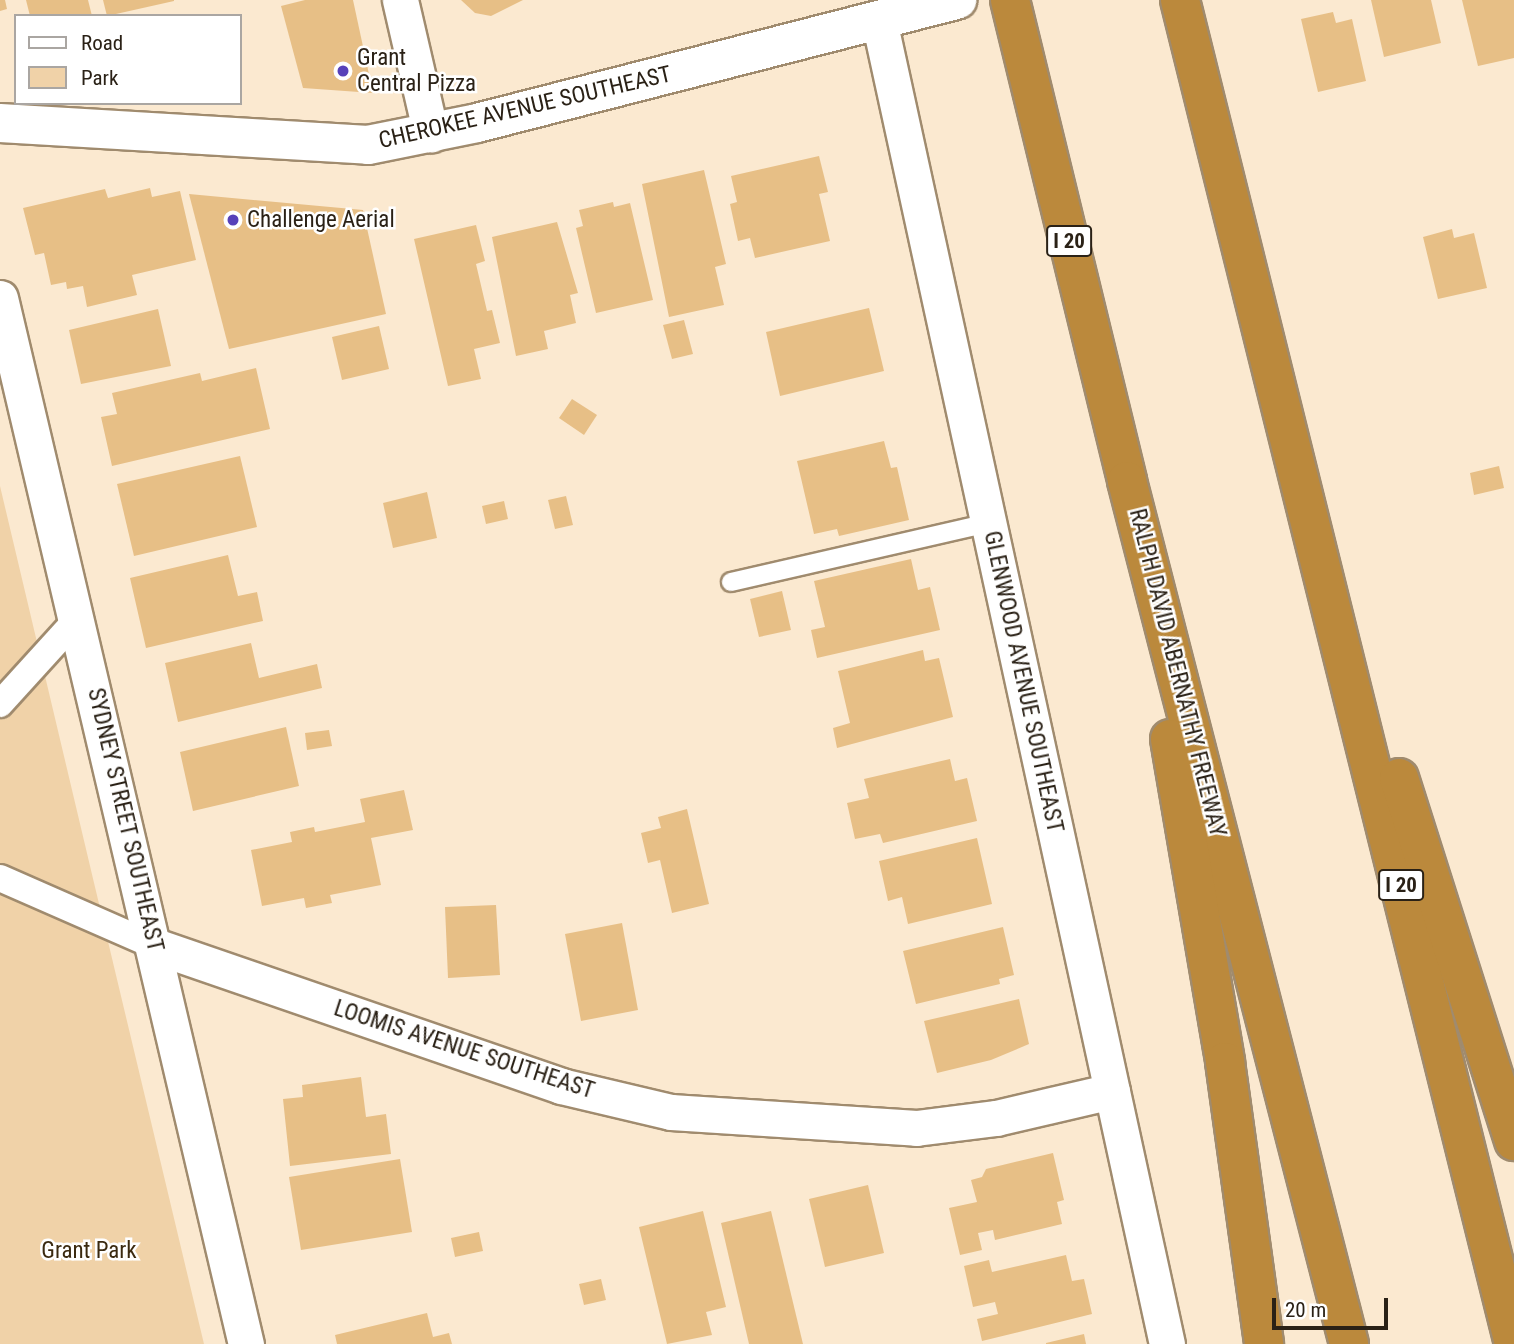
<!DOCTYPE html>
<html>
<head>
<meta charset="utf-8">
<style>
  body { margin:0 }
  #map { position:relative; width:1514px; height:1344px; overflow:hidden; background:#fbe9d0; font-family:"Roboto Condensed",sans-serif }
  div>[style] { position:absolute }
  .green>* { inset:0; background:#f0d2a8 }
  .building>* { inset:0; background:#e7bf86 }
  .roads { filter:drop-shadow(2px 0 #a08b6e) drop-shadow(-2px 0 #a08b6e) drop-shadow(0 2px #a08b6e) drop-shadow(0 -2px #a08b6e) }
  .service>* { height:18px; margin:-9px; padding:0 9px; transform-origin:9px; border-radius:9px; background:#fff }
  .pedestrian>* { height:26px; margin:-13px; padding:0 13px; transform-origin:13px; border-radius:13px; background:#fff }
  .minor>* { height:35px; margin:-17.5px; padding:0 17.5px; transform-origin:17.5px; border-radius:17.5px; background:#fff }
  .tertiary>* { height:38px; margin:-19px; padding:0 19px; transform-origin:19px; border-radius:19px; background:#fff }
  .motorway>* { height:38px; margin:-19px; padding:0 19px; transform-origin:19px; border-radius:19px; background:#bb893c }
  .dots>* { width:19px; height:19px; translate:-50% -50%; box-sizing:border-box; border:4px solid #fff; border-radius:50% }
  span { translate:-50% -50%; white-space:nowrap; text-align:center; line-height:1.15; -webkit-text-stroke:5px #fff; paint-order:stroke }
  .shield-label span { padding:2px 5px; background:#fff; border:2px solid; border-radius:5px; -webkit-text-stroke-width:0 }
  .shield-label { font-size:21px; color:#2a2116; font-weight:700 }
  .poi-label { font-size:23px; color:#2a2116 }
  .left { translate:0 -50%; text-align:left }
  .street-label { font-size:23px; color:#2a2116 }
  .park-label { font-size:23px; color:#3b2a10 }
  .legend { position:absolute; left:14px; top:14px; width:228px; height:91px; box-sizing:border-box; background:#fff; border:2px solid #aaa6a2; margin:0; padding:9px 12px; list-style:none; font-size:21px; color:#2a2116 }
  .legend li { display:flex; align-items:center; gap:14px; height:35px }
  .legend b { width:35px; border:2px solid #aaa6a2 }
  .scale { position:absolute; left:1272px; top:1298px; width:116px; height:32px; box-sizing:border-box; border:4px solid #2a2116; border-top:0; padding-left:9px; font-size:21px; line-height:24px; white-space:nowrap; color:#2a2116; -webkit-text-stroke:5px #fff; paint-order:stroke }
</style>
</head>
<body>
<div id="map">
  <div class="green">
    <i style="clip-path:polygon(0 486px,95px 887px,204px 1344px,0 1344px)"></i>
  </div>
  <div class="building">
    <i style="clip-path:polygon(0 0,5px 0,7px 9px,0 11px)"></i>
    <i style="clip-path:polygon(26px 0,88px 0,92px 16px,30px 16px)"></i>
    <i style="clip-path:polygon(103px 0,174px 0,174px 1px,107px 16px)"></i>
    <i style="clip-path:polygon(305px 0,353px 0,373px 93px,303px 88px,281px 6px)"></i>
    <i style="clip-path:polygon(461px 0,523px 0,491px 16px,475px 13px)"></i>
    <i style="clip-path:polygon(1371px 0,1431px 0,1441px 43px,1384px 57px)"></i>
    <i style="clip-path:polygon(1462px 0,1514px 0,1514px 58px,1478px 66px)"></i>
    <i style="clip-path:polygon(1333px 12px,1336px 23px,1352px 19px,1366px 81px,1318px 92px,1301px 19px)"></i>
    <i style="clip-path:polygon(819px 156px,828px 192px,819px 194px,830px 241px,755px 258px,750px 238px,738px 241px,730px 204px,737px 202px,731px 176px)"></i>
    <i style="clip-path:polygon(704px 170px,726px 264px,715px 267px,724px 305px,669px 317px,642px 184px)"></i>
    <i style="clip-path:polygon(150px 188px,152px 197px,180px 191px,196px 260px,132px 275px,137px 295px,87px 307px,83px 286px,67px 289px,66px 282px,51px 285px,44px 253px,35px 255px,23px 208px,105px 189px,108px 198px)"></i>
    <i style="clip-path:polygon(189px 194px,363px 210px,386px 314px,229px 349px)"></i>
    <i style="clip-path:polygon(613px 202px,614px 207px,630px 203px,653px 300px,596px 313px,576px 228px,583px 226px,579px 210px)"></i>
    <i style="clip-path:polygon(557px 222px,578px 293px,570px 295px,576px 323px,544px 331px,548px 349px,516px 356px,492px 237px)"></i>
    <i style="clip-path:polygon(476px 225px,485px 261px,476px 264px,487px 311px,492px 310px,500px 343px,474px 349px,481px 379px,448px 386px,414px 239px)"></i>
    <i style="clip-path:polygon(1452px 229px,1454px 238px,1474px 233px,1487px 288px,1438px 299px,1423px 237px)"></i>
    <i style="clip-path:polygon(869px 308px,884px 371px,780px 396px,766px 332px)"></i>
    <i style="clip-path:polygon(158px 309px,171px 366px,81px 384px,69px 330px)"></i>
    <i style="clip-path:polygon(684px 320px,693px 354px,672px 359px,663px 325px)"></i>
    <i style="clip-path:polygon(379px 326px,389px 369px,342px 380px,332px 337px)"></i>
    <i style="clip-path:polygon(256px 368px,270px 429px,112px 466px,101px 417px,117px 414px,112px 393px,200px 373px,202px 381px)"></i>
    <i style="clip-path:polygon(572px 399px,597px 415px,584px 435px,559px 418px)"></i>
    <i style="clip-path:polygon(884px 441px,891px 468px,897px 467px,909px 520px,839px 536px,837px 529px,814px 534px,797px 461px)"></i>
    <i style="clip-path:polygon(240px 456px,257px 527px,134px 556px,117px 484px)"></i>
    <i style="clip-path:polygon(1499px 466px,1504px 488px,1474px 495px,1470px 473px)"></i>
    <i style="clip-path:polygon(427px 492px,437px 538px,393px 548px,383px 503px)"></i>
    <i style="clip-path:polygon(566px 496px,573px 525px,555px 529px,548px 500px)"></i>
    <i style="clip-path:polygon(504px 501px,508px 519px,486px 524px,482px 506px)"></i>
    <i style="clip-path:polygon(228px 555px,238px 596px,257px 592px,263px 621px,146px 648px,130px 578px)"></i>
    <i style="clip-path:polygon(911px 559px,918px 590px,930px 587px,940px 630px,817px 658px,811px 630px,825px 627px,814px 581px)"></i>
    <i style="clip-path:polygon(782px 591px,791px 630px,759px 637px,750px 599px)"></i>
    <i style="clip-path:polygon(251px 643px,259px 678px,317px 664px,322px 688px,178px 722px,165px 663px)"></i>
    <i style="clip-path:polygon(923px 650px,925px 661px,939px 658px,953px 717px,837px 748px,833px 728px,850px 723px,838px 671px)"></i>
    <i style="clip-path:polygon(286px 727px,299px 786px,193px 811px,180px 752px)"></i>
    <i style="clip-path:polygon(329px 730px,332px 746px,307px 750px,305px 733px)"></i>
    <i style="clip-path:polygon(950px 759px,955px 781px,967px 778px,977px 821px,883px 843px,880px 834px,855px 839px,847px 803px,869px 798px,864px 779px)"></i>
    <i style="clip-path:polygon(404px 790px,413px 830px,371px 838px,381px 885px,330px 895px,332px 903px,306px 908px,304px 898px,262px 906px,251px 850px,292px 842px,290px 832px,314px 827px,315px 832px,365px 822px,360px 799px)"></i>
    <i style="clip-path:polygon(687px 809px,709px 904px,672px 913px,660px 860px,648px 863px,641px 833px,661px 828px,658px 817px)"></i>
    <i style="clip-path:polygon(977px 838px,992px 904px,908px 924px,902px 897px,888px 901px,879px 861px)"></i>
    <i style="clip-path:polygon(496px 905px,500px 975px,448px 978px,445px 907px)"></i>
    <i style="clip-path:polygon(622px 923px,638px 1010px,581px 1021px,565px 934px)"></i>
    <i style="clip-path:polygon(1003px 927px,1014px 975px,999px 979px,1000px 984px,916px 1004px,903px 951px)"></i>
    <i style="clip-path:polygon(1019px 999px,1029px 1044px,991px 1060px,937px 1073px,924px 1021px)"></i>
    <i style="clip-path:polygon(361px 1077px,366px 1117px,386px 1114px,391px 1154px,290px 1166px,283px 1099px,303px 1097px,302px 1085px)"></i>
    <i style="clip-path:polygon(1053px 1153px,1064px 1200px,1057px 1202px,1062px 1224px,995px 1240px,993px 1230px,978px 1233px,982px 1250px,960px 1255px,949px 1208px,977px 1202px,971px 1180px,982px 1177px,986px 1169px)"></i>
    <i style="clip-path:polygon(400px 1159px,412px 1232px,301px 1250px,289px 1177px)"></i>
    <i style="clip-path:polygon(868px 1185px,884px 1253px,825px 1267px,809px 1199px)"></i>
    <i style="clip-path:polygon(703px 1211px,726px 1307px,706px 1312px,712px 1335px,667px 1344px,639px 1227px)"></i>
    <i style="clip-path:polygon(771px 1211px,803px 1344px,749px 1344px,721px 1223px)"></i>
    <i style="clip-path:polygon(479px 1232px,483px 1251px,455px 1257px,451px 1238px)"></i>
    <i style="clip-path:polygon(1066px 1255px,1072px 1281px,1084px 1279px,1092px 1314px,982px 1341px,977px 1319px,998px 1314px,995px 1302px,973px 1307px,964px 1266px,989px 1260px,992px 1272px)"></i>
    <i style="clip-path:polygon(601px 1279px,606px 1300px,584px 1305px,579px 1284px)"></i>
    <i style="clip-path:polygon(427px 1313px,433px 1337px,449px 1333px,452px 1344px,337px 1344px,335px 1335px)"></i>
    <i style="clip-path:polygon(1084px 1334px,1086px 1344px,1046px 1344px,1046px 1343px)"></i>
  </div>
  <div class="roads">
    <div class="service">
      <i style="left:731px;top:582px;width:264px;rotate:-12.9deg"></i>
    </div>
    <div class="pedestrian">
      <i style="left:0;top:704px;width:115px;rotate:-47.8deg"></i>
      <i style="left:0;top:878px;width:169px;rotate:23.7deg"></i>
    </div>
    <div class="minor">
      <i style="left:400px;top:0;width:138px;rotate:77deg"></i>
      <i style="left:879px;top:20px;width:1355px;rotate:77.73deg"></i>
      <i style="left:0;top:298px;width:1075px;rotate:76.77deg"></i>
      <i style="left:155px;top:946px;width:429px;rotate:19deg"></i>
      <i style="left:561px;top:1086px;width:113px;rotate:13.3deg"></i>
      <i style="left:671px;top:1112px;width:246px;rotate:3.7deg"></i>
      <i style="left:916px;top:1128px;width:81px;rotate:-7.1deg"></i>
      <i style="left:996px;top:1118px;width:119px;rotate:-13.1deg"></i>
    </div>
    <div class="tertiary">
      <i style="left:0;top:123px;width:369px;rotate:3.4deg"></i>
      <i style="left:368px;top:145px;width:111px;rotate:-11.4deg"></i>
      <i style="left:477px;top:123px;width:496px;rotate:-14.4deg"></i>
    </div>
    <div class="motorway">
      <i style="left:1010px;top:0;width:495px;rotate:76.3deg"></i>
      <i style="left:1127px;top:481px;width:891px;rotate:75.57deg"></i>
      <i style="left:1180px;top:0;width:1385px;rotate:76.04deg"></i>
      <i style="left:1170px;top:739px;width:328px;rotate:80.3deg"></i>
      <i style="left:1225px;top:1062px;width:285px;rotate:82.1deg"></i>
      <i style="left:1399px;top:778px;width:381px;rotate:72.4deg"></i>
    </div>
  </div>
  <div class="dots">
    <i style="left:343px;top:71px;background:#5741b9"></i>
    <i style="left:233px;top:220px;background:#5741b9"></i>
  </div>
  <div class="shield-label">
    <span style="left:1069px;top:241px">I 20</span>
    <span style="left:1401px;top:885px">I 20</span>
  </div>
  <div class="poi-label">
    <span class="left" style="left:357px;top:71px">Grant<br>Central Pizza</span>
    <span class="left" style="left:247px;top:220px">Challenge Aerial</span>
  </div>
  <div class="street-label">
    <span style="left:525px;top:108px;rotate:-13deg">CHEROKEE AVENUE SOUTHEAST</span>
    <span style="left:1177px;top:673px;rotate:76deg">RALPH DAVID ABERNATHY FREEWAY</span>
    <span style="left:1023px;top:682px;rotate:78deg">GLENWOOD AVENUE SOUTHEAST</span>
    <span style="left:125px;top:820px;rotate:77deg">SYDNEY STREET SOUTHEAST</span>
    <span style="left:464px;top:1050px;rotate:18deg">LOOMIS AVENUE SOUTHEAST</span>
  </div>
  <div class="park-label">
    <span style="left:89px;top:1251px">Grant Park</span>
  </div>
  <ul class="legend">
  <li><b style="height:9px;background:#fff"></b>Road</li>
  <li><b style="height:19px;background:#f0d2a8"></b>Park</li>
  </ul>
  <div class="scale">20 m</div>
</div>
</body>
</html>
